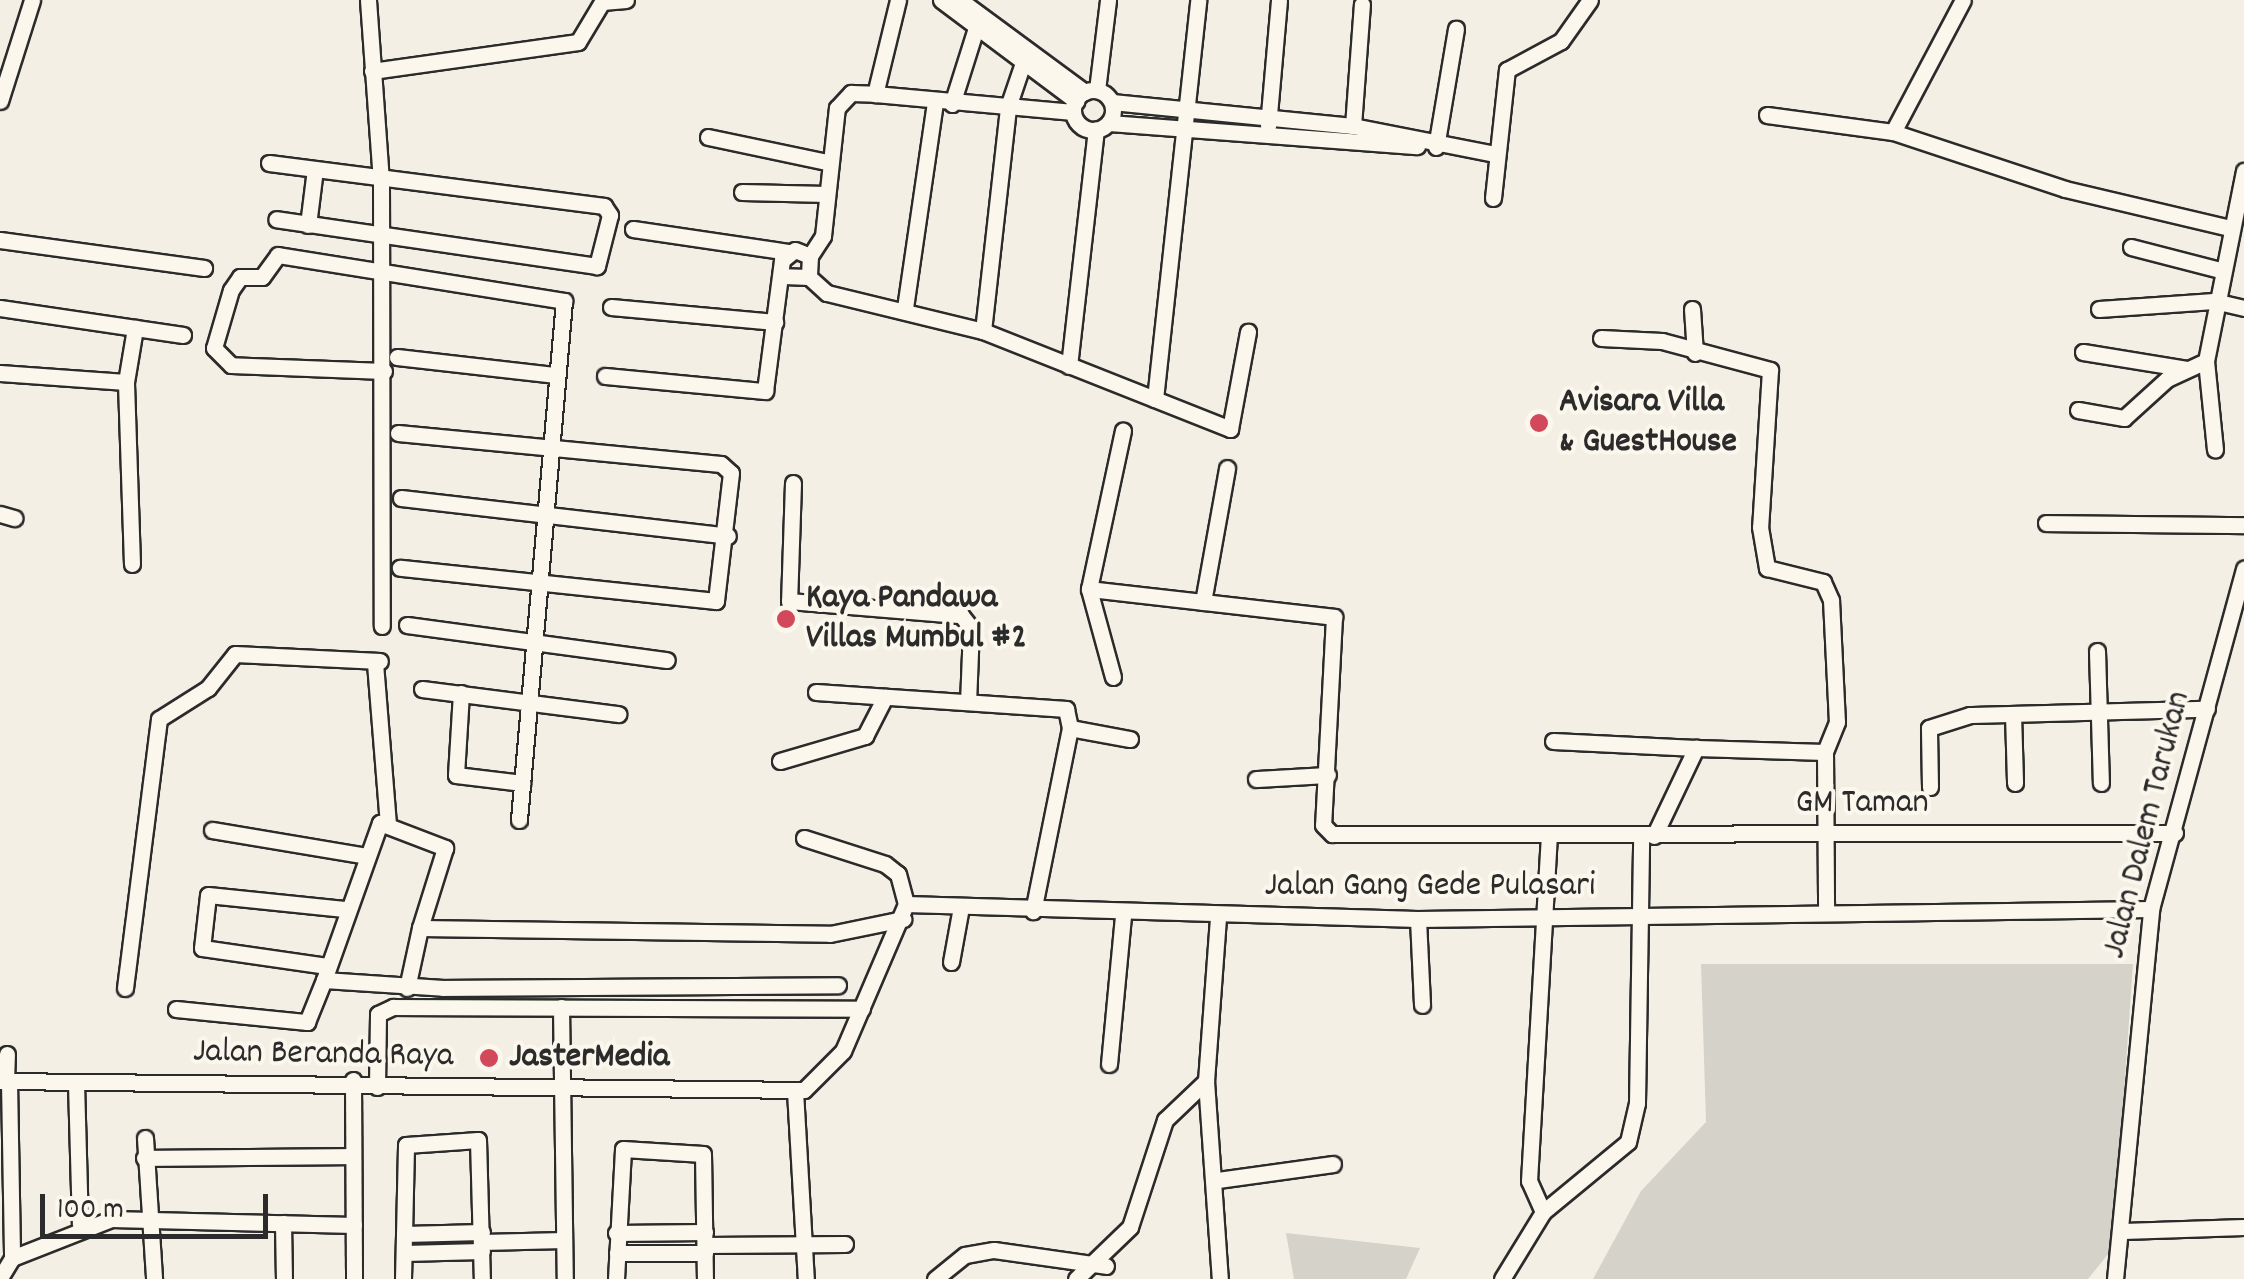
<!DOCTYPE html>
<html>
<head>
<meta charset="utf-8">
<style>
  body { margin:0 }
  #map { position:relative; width:2244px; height:1279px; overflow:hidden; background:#f3efe4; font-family:Dekko,sans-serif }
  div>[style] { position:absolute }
  .green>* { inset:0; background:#d5d2c9 }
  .roads { filter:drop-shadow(2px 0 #2b2b2b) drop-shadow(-2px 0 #2b2b2b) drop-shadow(0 2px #2b2b2b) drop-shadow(0 -2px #2b2b2b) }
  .street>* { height:15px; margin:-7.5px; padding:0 7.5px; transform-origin:7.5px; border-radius:7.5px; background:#fbf7ec }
  .street>.ring { margin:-7.5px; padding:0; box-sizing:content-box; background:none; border:15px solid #fbf7ec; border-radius:50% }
  .dots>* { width:28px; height:28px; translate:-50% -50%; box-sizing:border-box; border:5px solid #fbf7ec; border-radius:50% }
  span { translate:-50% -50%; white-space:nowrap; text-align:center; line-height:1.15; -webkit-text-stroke:8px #fbf7ec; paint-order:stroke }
  .poi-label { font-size:35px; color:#2b2b2b; font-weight:700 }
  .left { translate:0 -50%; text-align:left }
  .street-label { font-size:35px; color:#2b2b2b }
  .scale { position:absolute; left:40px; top:1194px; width:228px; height:45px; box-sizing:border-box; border:5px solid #2b2b2b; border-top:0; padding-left:12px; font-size:30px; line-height:35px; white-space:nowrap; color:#2b2b2b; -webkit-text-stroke:8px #fbf7ec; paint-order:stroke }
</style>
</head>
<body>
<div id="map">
  <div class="green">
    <i style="clip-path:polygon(1701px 964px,2133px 964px,2113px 1248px,2088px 1279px,1593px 1279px,1641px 1191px,1706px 1122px)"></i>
    <i style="clip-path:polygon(1286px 1233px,1420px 1248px,1406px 1279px,1294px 1279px)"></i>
  </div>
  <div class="roads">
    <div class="street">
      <i style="left:368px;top:0;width:181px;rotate:85.9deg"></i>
      <i style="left:381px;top:181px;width:445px;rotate:89.9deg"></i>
      <i style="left:898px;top:0;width:97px;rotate:103.7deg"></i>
      <i style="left:875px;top:94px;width:199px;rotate:5.2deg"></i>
      <i style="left:941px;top:0;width:169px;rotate:36.8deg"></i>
      <i style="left:960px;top:0;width:155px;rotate:36.4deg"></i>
      <i style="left:372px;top:71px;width:208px;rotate:-8deg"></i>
      <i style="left:578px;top:42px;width:47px;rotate:-59deg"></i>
      <i style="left:602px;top:2px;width:24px;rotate:-5deg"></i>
      <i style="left:1097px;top:90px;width:91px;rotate:-83deg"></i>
      <i class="ring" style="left:1073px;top:90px;width:25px;height:25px"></i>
      <i style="left:0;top:101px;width:106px;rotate:-72.4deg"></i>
      <i style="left:1112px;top:102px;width:242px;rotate:5.7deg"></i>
      <i style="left:1353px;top:126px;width:144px;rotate:11.2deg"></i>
      <i style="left:952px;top:104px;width:80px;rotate:-72.5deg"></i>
      <i style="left:1767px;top:115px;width:127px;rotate:7.7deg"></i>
      <i style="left:1893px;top:132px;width:181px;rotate:18.3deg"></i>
      <i style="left:2065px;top:189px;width:170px;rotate:13.3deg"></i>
      <i style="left:1109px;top:123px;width:309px;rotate:4.3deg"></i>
      <i style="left:1268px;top:126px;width:126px;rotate:-85deg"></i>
      <i style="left:1353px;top:126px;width:122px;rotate:-85.8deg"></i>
      <i style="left:1893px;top:132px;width:149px;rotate:-62.1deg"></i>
      <i style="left:708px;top:137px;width:122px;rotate:11.9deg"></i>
      <i style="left:1436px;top:147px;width:120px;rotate:-80.4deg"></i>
      <i style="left:269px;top:163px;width:338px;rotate:7.3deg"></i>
      <i style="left:604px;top:206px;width:11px;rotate:56deg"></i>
      <i style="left:610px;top:215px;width:53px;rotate:104.3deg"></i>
      <i style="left:597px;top:266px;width:324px;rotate:-171.7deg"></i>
      <i style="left:742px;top:192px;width:85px;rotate:1.3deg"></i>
      <i style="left:1493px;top:198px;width:129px;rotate:-83.8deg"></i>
      <i style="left:1507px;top:70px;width:61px;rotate:-28.2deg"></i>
      <i style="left:1561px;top:41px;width:50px;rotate:-54.7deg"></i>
      <i style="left:308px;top:225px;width:56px;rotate:-82.9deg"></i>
      <i style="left:633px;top:229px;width:158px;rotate:8.4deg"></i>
      <i style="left:0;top:240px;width:206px;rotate:7.8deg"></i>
      <i style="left:2131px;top:247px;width:92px;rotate:14.5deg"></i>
      <i style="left:810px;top:256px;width:24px;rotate:-57deg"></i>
      <i style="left:823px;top:236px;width:129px;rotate:-83.8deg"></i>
      <i style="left:837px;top:108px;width:21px;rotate:-47deg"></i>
      <i style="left:851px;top:93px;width:24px;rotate:2deg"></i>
      <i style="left:809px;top:277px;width:24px;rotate:42deg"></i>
      <i style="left:827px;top:293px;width:161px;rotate:13.7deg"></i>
      <i style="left:983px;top:331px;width:266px;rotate:21.6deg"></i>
      <i style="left:1230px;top:429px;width:99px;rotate:-79.5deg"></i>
      <i style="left:611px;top:307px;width:165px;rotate:5.2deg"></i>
      <i style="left:0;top:308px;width:185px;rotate:8.4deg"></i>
      <i style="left:905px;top:308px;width:207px;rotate:-81.7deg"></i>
      <i style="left:1692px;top:309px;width:44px;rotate:86.1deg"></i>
      <i style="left:2099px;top:309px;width:115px;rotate:-4deg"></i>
      <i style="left:2214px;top:301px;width:31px;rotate:13deg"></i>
      <i style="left:983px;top:331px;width:225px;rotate:-83.6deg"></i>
      <i style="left:1008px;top:107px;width:46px;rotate:-71.2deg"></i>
      <i style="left:1601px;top:338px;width:61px;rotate:2.8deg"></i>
      <i style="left:1662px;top:341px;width:112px;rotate:15deg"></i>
      <i style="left:1770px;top:370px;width:157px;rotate:93.6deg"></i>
      <i style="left:1760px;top:527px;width:42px;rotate:80.3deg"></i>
      <i style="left:1767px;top:568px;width:58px;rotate:14deg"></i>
      <i style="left:1823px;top:582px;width:20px;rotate:66deg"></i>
      <i style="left:1831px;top:600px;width:122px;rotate:87.2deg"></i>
      <i style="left:1837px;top:722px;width:32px;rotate:112deg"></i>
      <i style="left:1825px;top:752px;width:159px;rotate:89.6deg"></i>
      <i style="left:2083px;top:352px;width:105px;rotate:9.3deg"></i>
      <i style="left:397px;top:357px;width:158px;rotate:6.5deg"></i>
      <i style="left:2206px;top:361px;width:89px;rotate:84.2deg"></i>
      <i style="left:1069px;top:366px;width:238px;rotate:-83.5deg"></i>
      <i style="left:384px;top:371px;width:153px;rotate:-177.8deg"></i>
      <i style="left:231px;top:365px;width:24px;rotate:-135deg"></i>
      <i style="left:214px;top:348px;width:60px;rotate:-73.7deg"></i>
      <i style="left:231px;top:290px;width:16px;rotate:-55deg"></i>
      <i style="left:240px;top:277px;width:22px"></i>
      <i style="left:262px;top:277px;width:27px;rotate:-54deg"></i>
      <i style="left:278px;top:255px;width:290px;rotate:9.1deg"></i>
      <i style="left:564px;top:301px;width:521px;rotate:94.96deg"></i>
      <i style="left:0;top:373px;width:126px;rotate:4.1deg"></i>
      <i style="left:605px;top:376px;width:161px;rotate:5.4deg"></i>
      <i style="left:765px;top:391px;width:132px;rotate:-82.6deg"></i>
      <i style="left:782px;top:260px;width:16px;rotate:-38deg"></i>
      <i style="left:795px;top:250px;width:16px;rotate:22deg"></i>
      <i style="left:810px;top:256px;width:21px;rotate:93deg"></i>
      <i style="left:809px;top:277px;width:25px;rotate:-178deg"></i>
      <i style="left:1155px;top:399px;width:401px;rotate:-83.8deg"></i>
      <i style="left:2078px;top:410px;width:47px;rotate:9.9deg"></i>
      <i style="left:2124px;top:418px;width:58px;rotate:-42.2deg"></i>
      <i style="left:2167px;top:379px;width:43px;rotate:-24.8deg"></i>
      <i style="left:2206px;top:361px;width:194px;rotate:-78.7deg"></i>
      <i style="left:398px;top:433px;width:324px;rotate:5.5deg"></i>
      <i style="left:721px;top:464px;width:13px;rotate:42deg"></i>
      <i style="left:731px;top:473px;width:129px;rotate:96.7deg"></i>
      <i style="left:716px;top:601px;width:318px;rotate:-174deg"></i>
      <i style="left:793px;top:483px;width:118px;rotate:91.9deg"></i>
      <i style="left:789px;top:601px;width:173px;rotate:4.7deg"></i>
      <i style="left:961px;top:615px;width:16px;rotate:52deg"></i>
      <i style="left:971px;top:628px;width:74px;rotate:92.3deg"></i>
      <i style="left:401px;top:498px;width:329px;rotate:6.6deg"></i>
      <i style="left:0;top:514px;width:15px;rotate:16deg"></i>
      <i style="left:2046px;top:523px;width:198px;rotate:0.6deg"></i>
      <i style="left:132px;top:564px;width:182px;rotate:-91.9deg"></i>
      <i style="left:126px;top:382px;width:55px;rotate:-80.5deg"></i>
      <i style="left:1089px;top:589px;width:247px;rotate:6.5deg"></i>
      <i style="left:1334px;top:617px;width:208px;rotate:93deg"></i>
      <i style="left:1323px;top:825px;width:13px;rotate:45deg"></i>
      <i style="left:1332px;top:834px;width:843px;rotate:-0.07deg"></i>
      <i style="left:1203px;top:602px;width:136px;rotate:-79.8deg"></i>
      <i style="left:407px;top:625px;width:262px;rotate:7.7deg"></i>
      <i style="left:2097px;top:651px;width:132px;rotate:88.3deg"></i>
      <i style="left:375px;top:663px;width:161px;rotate:85.4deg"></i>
      <i style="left:1113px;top:677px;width:91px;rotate:-105.3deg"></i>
      <i style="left:1089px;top:589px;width:162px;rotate:-77.9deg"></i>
      <i style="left:422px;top:689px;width:198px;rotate:7.3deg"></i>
      <i style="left:816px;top:692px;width:251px;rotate:3.9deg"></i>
      <i style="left:1066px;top:709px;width:19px;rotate:78deg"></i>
      <i style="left:1070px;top:728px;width:187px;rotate:101.4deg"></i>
      <i style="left:461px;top:693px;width:82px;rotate:93.5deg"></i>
      <i style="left:456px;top:775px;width:67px;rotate:6.8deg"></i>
      <i style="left:2013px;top:714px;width:69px;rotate:88.3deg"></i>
      <i style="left:1070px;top:728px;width:61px;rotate:10.4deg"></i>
      <i style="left:1553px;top:741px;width:143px;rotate:2.8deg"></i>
      <i style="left:780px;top:761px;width:89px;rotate:-16.4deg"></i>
      <i style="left:865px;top:736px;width:44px;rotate:-62.9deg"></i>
      <i style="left:1256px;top:779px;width:72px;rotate:-3.2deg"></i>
      <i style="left:1930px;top:787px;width:59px;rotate:-91deg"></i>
      <i style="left:1929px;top:728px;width:43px;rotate:-17.6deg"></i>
      <i style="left:1970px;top:715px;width:237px;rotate:-1.5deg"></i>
      <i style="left:212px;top:830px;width:152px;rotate:9.5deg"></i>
      <i style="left:1654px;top:836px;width:98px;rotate:-64.5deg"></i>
      <i style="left:1696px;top:748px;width:129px;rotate:1.8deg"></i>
      <i style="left:804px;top:838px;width:85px;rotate:17.8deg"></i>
      <i style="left:885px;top:864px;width:16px;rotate:38deg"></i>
      <i style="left:898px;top:874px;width:31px;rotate:75deg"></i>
      <i style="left:1418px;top:919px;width:86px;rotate:87.3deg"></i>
      <i style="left:951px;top:962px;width:56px;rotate:-79.7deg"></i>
      <i style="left:327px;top:966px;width:126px;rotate:-171.8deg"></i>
      <i style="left:202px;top:948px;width:53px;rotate:-83.5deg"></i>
      <i style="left:208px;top:895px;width:137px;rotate:5.9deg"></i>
      <i style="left:324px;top:980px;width:167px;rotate:-70.4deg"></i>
      <i style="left:380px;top:823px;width:70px;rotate:21deg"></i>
      <i style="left:445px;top:848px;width:84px;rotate:107.4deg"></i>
      <i style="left:420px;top:928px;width:410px;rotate:0.8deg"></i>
      <i style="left:830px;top:934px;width:75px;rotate:-11.6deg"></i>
      <i style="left:125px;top:988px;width:271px;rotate:-82.8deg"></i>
      <i style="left:159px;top:719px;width:58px;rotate:-32.3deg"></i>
      <i style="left:208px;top:688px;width:43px;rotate:-51.5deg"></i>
      <i style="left:235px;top:654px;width:145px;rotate:2.8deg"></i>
      <i style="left:407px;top:988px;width:61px;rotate:-77.8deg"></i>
      <i style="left:561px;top:1007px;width:272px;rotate:89.2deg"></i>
      <i style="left:176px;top:1009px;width:132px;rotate:5.7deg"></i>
      <i style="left:307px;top:1022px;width:45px;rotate:-68deg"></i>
      <i style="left:324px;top:980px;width:119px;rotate:3.8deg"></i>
      <i style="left:443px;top:988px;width:395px;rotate:-0.4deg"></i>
      <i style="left:1109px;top:1064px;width:150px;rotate:-84.6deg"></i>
      <i style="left:353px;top:1080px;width:199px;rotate:89.7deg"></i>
      <i style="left:0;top:1081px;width:804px;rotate:0.64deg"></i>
      <i style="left:804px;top:1090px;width:55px;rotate:-45deg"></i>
      <i style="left:843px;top:1051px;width:160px;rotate:-66.8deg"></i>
      <i style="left:906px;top:904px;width:512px;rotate:1.68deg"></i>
      <i style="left:1418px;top:919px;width:733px;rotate:-0.78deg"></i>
      <i style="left:6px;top:1081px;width:27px;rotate:-88deg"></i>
      <i style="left:9px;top:1081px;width:177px;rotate:89deg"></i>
      <i style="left:1206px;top:1081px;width:198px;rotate:86deg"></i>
      <i style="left:76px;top:1083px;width:141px;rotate:88.4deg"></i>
      <i style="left:377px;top:1087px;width:73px;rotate:-89.2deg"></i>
      <i style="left:378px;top:1014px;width:17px;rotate:-25deg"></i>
      <i style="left:393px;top:1007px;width:469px;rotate:0.2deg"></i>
      <i style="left:795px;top:1091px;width:188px;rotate:86.7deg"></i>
      <i style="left:145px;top:1138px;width:141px;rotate:86.3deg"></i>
      <i style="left:144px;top:1158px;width:209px;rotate:-0.5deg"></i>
      <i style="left:1218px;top:1180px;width:116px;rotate:-7.9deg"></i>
      <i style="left:1543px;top:1212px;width:34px;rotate:-114deg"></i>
      <i style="left:1529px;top:1181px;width:344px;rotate:-86.7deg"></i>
      <i style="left:283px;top:1223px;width:56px;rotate:89deg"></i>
      <i style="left:2123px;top:1231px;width:121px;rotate:-1.9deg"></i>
      <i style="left:616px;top:1233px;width:89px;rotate:-0.6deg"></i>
      <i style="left:404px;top:1234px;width:78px;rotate:-1.5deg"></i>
      <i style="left:482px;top:1242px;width:82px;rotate:-1.4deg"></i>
      <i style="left:705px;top:1245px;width:140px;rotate:-0.4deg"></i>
      <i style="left:404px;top:1253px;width:78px;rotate:-1.5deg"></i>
      <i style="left:617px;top:1253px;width:88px"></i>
      <i style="left:0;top:1278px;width:23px;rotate:-59deg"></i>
      <i style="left:12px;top:1258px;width:106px;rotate:-21.5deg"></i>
      <i style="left:111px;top:1219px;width:243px;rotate:1.4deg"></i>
      <i style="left:403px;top:1279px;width:134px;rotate:-88.7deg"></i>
      <i style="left:406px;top:1145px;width:72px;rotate:-4deg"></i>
      <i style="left:478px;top:1140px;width:139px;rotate:88.4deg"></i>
      <i style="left:616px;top:1279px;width:130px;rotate:-86.9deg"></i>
      <i style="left:623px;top:1149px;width:80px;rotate:3.6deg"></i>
      <i style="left:703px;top:1154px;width:125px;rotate:89.1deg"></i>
      <i style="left:935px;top:1279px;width:38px;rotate:-39deg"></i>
      <i style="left:965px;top:1255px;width:29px;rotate:-10deg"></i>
      <i style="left:994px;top:1250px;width:113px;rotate:8.1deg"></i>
      <i style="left:1076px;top:1279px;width:75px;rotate:-43.9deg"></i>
      <i style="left:1130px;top:1227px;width:113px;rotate:-71.9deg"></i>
      <i style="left:1165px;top:1120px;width:57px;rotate:-43.6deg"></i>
      <i style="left:1206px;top:1081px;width:164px;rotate:-85.8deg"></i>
      <i style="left:1502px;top:1279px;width:79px;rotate:-58.5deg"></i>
      <i style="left:1543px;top:1212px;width:110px;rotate:-39.5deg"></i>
      <i style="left:1628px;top:1142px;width:40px;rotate:-77deg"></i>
      <i style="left:1637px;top:1103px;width:268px;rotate:-89.1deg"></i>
      <i style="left:2115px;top:1279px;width:372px;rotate:-84.4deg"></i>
      <i style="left:2151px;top:909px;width:353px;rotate:-74.7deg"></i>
    </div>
  </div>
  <div class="dots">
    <i style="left:1539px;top:423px;background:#d1495b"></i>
    <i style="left:786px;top:619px;background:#d1495b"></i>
    <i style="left:489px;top:1058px;background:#d1495b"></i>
  </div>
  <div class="poi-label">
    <span class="left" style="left:1559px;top:423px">Avisara Villa<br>&amp; GuestHouse</span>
    <span class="left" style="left:806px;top:619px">Kaya Pandawa<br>Villas Mumbul #2</span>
    <span class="left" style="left:509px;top:1058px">JasterMedia</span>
  </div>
  <div class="street-label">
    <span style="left:1862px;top:804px">GM Taman</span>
    <span style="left:2148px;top:825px;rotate:-76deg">Jalan Dalem Tarukan</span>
    <span style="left:1430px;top:887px">Jalan Gang Gede Pulasari</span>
    <span style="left:323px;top:1055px;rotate:1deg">Jalan Beranda Raya</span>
  </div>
  <div class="scale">100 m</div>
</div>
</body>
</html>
